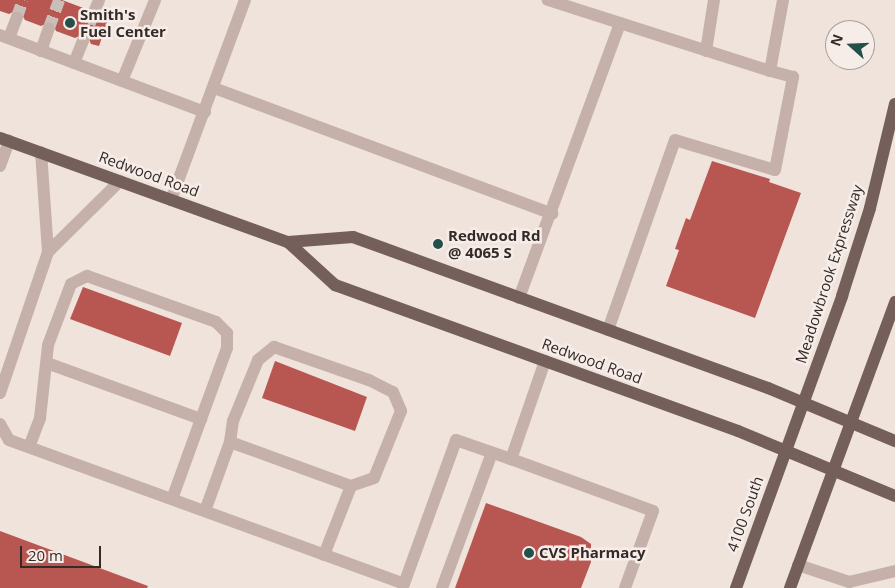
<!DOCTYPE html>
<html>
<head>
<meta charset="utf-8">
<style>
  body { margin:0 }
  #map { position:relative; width:895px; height:588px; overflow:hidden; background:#efe3dc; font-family:"Open Sans",sans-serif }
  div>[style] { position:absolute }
  .building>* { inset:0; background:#b85751 }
  .minor-tunnel>* { height:12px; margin-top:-6px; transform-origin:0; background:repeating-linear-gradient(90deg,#cabeb8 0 12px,transparent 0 18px) }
  .minor>* { height:12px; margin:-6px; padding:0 6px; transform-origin:6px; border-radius:6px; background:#c5b1aa }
  .major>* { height:12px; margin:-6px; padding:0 6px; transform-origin:6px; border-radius:6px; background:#745f5b }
  .dots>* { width:14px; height:14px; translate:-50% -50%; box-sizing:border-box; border:2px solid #f7ede8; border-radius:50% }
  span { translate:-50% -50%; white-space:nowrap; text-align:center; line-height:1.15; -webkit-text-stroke:5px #f7ede8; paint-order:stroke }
  .poi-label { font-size:15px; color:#342a28; font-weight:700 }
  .left { translate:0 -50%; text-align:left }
  .street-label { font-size:15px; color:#342a28 }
  .north { position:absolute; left:825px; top:20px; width:50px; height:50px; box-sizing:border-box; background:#f7ede8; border:1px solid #a99f9b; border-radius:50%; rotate:290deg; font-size:14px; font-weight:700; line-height:20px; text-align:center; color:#342a28 }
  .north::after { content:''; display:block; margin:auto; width:18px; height:22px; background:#23504b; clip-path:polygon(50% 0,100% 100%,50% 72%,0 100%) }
  .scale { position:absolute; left:20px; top:546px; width:81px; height:22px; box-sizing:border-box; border:2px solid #342a28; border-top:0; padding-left:6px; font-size:15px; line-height:18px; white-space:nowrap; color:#342a28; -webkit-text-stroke:4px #f7ede8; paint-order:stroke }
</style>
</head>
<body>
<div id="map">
  <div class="building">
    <i style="clip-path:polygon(0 0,62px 0,86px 9px,91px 20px,102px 14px,109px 17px,99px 46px,91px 44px,86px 33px,75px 38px,56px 31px,52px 21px,41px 26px,25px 20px,19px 9px,9px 14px,0 11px)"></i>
    <i style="clip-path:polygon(712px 161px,770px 179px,769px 182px,801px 193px,755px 318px,666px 286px,679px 250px,675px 249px,686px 218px,690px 220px)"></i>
    <i style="clip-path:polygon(83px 287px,182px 323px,170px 356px,70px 319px)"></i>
    <i style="clip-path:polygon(275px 361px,367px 397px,355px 431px,262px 398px)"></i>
    <i style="clip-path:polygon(486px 503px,581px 537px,591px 544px,591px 562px,581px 588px,455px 588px)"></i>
    <i style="clip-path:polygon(0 531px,148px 586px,147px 588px,0 588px)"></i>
  </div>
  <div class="minor-tunnel">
    <i style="left:17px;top:17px;width:18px;rotate:-71deg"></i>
    <i style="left:49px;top:28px;width:30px;rotate:-70deg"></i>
    <i style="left:83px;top:41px;width:31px;rotate:-69deg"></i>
  </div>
  <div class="minor">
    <i style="left:94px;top:12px;width:13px;rotate:-67deg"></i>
    <i style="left:620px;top:23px;width:157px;rotate:17.7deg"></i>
    <i style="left:770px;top:71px;width:72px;rotate:-79.6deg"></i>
    <i style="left:0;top:35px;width:219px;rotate:20.6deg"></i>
    <i style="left:9px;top:38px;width:22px;rotate:-69deg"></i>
    <i style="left:41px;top:51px;width:24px;rotate:-71deg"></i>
    <i style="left:706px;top:51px;width:52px;rotate:-81.1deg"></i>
    <i style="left:74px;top:63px;width:24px;rotate:-68deg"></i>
    <i style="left:122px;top:81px;width:87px;rotate:-67.8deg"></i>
    <i style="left:214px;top:88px;width:361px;rotate:20.4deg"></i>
    <i style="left:0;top:166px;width:27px;rotate:-70deg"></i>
    <i style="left:171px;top:200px;width:213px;rotate:-69.7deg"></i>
    <i style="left:48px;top:252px;width:101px;rotate:-44.6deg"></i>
    <i style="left:519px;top:298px;width:293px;rotate:-69.8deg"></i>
    <i style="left:620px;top:23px;width:76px;rotate:-162.3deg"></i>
    <i style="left:608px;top:330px;width:201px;rotate:-70.6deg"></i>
    <i style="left:675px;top:140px;width:104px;rotate:16.7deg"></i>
    <i style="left:775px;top:170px;width:95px;rotate:-79deg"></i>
    <i style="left:793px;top:77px;width:24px;rotate:-165deg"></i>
    <i style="left:545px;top:361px;width:104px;rotate:109.1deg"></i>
    <i style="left:511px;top:459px;width:151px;rotate:20.1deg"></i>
    <i style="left:653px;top:511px;width:82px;rotate:110deg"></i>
    <i style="left:47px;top:363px;width:164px;rotate:20deg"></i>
    <i style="left:201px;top:419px;width:85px;rotate:109.9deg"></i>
    <i style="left:0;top:393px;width:149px;rotate:-71.2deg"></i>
    <i style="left:48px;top:252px;width:100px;rotate:-94deg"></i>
    <i style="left:0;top:424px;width:18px;rotate:61deg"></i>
    <i style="left:9px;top:440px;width:420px;rotate:20deg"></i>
    <i style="left:404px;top:584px;width:153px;rotate:-70.1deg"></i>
    <i style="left:456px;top:440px;width:58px;rotate:19.1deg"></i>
    <i style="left:230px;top:442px;width:21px;rotate:-82deg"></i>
    <i style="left:233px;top:421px;width:66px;rotate:-67.7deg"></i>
    <i style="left:258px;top:360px;width:21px;rotate:-39deg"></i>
    <i style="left:274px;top:347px;width:101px;rotate:19.2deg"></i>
    <i style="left:369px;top:380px;width:27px;rotate:27deg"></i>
    <i style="left:393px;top:392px;width:21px;rotate:67deg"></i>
    <i style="left:401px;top:411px;width:72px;rotate:111.9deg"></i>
    <i style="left:374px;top:478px;width:24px;rotate:161deg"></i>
    <i style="left:29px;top:447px;width:31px;rotate:-69deg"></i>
    <i style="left:40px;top:418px;width:73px;rotate:-83.7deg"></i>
    <i style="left:48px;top:345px;width:65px;rotate:-69.3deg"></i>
    <i style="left:71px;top:284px;width:18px;rotate:-27deg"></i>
    <i style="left:87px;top:276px;width:137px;rotate:19.6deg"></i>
    <i style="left:216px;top:322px;width:16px;rotate:45deg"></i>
    <i style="left:227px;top:333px;width:15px;rotate:90deg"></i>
    <i style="left:227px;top:348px;width:76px;rotate:110.1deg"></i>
    <i style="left:205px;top:511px;width:73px;rotate:-70.1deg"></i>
    <i style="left:230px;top:442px;width:129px;rotate:20deg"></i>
    <i style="left:351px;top:486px;width:74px;rotate:111.4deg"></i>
    <i style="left:798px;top:565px;width:54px;rotate:18.4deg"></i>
    <i style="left:849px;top:582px;width:47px;rotate:-13.4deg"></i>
    <i style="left:442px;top:588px;width:144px;rotate:-69.7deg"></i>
  </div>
  <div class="major">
    <i style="left:0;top:138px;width:306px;rotate:19.9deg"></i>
    <i style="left:288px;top:242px;width:64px;rotate:42.5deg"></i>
    <i style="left:335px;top:285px;width:429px;rotate:19.9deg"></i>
    <i style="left:738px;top:431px;width:170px;rotate:22.5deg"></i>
    <i style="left:288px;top:242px;width:65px;rotate:-4.4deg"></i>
    <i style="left:353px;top:237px;width:442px;rotate:20deg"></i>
    <i style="left:768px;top:388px;width:138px;rotate:22.7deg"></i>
    <i style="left:736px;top:588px;width:311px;rotate:-70deg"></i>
    <i style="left:842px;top:296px;width:92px;rotate:-72.3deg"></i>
    <i style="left:870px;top:208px;width:107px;rotate:-76.5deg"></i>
    <i style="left:790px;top:588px;width:305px;rotate:-69.8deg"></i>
  </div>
  <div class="dots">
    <i style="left:70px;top:23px;background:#23504b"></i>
    <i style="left:438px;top:244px;background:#23504b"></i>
    <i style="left:529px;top:553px;background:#23504b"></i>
  </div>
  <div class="poi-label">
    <span class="left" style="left:80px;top:23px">Smith's<br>Fuel Center</span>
    <span class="left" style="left:448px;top:244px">Redwood Rd<br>@ 4065 S</span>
    <span class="left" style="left:539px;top:553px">CVS Pharmacy</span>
  </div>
  <div class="street-label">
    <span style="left:149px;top:174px;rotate:20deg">Redwood Road</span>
    <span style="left:829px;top:274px;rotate:-72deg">Meadowbrook Expressway</span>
    <span style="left:592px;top:361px;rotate:20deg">Redwood Road</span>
    <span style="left:745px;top:514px;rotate:-70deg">4100 South</span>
  </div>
  <div class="north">N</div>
  <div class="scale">20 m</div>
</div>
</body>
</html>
